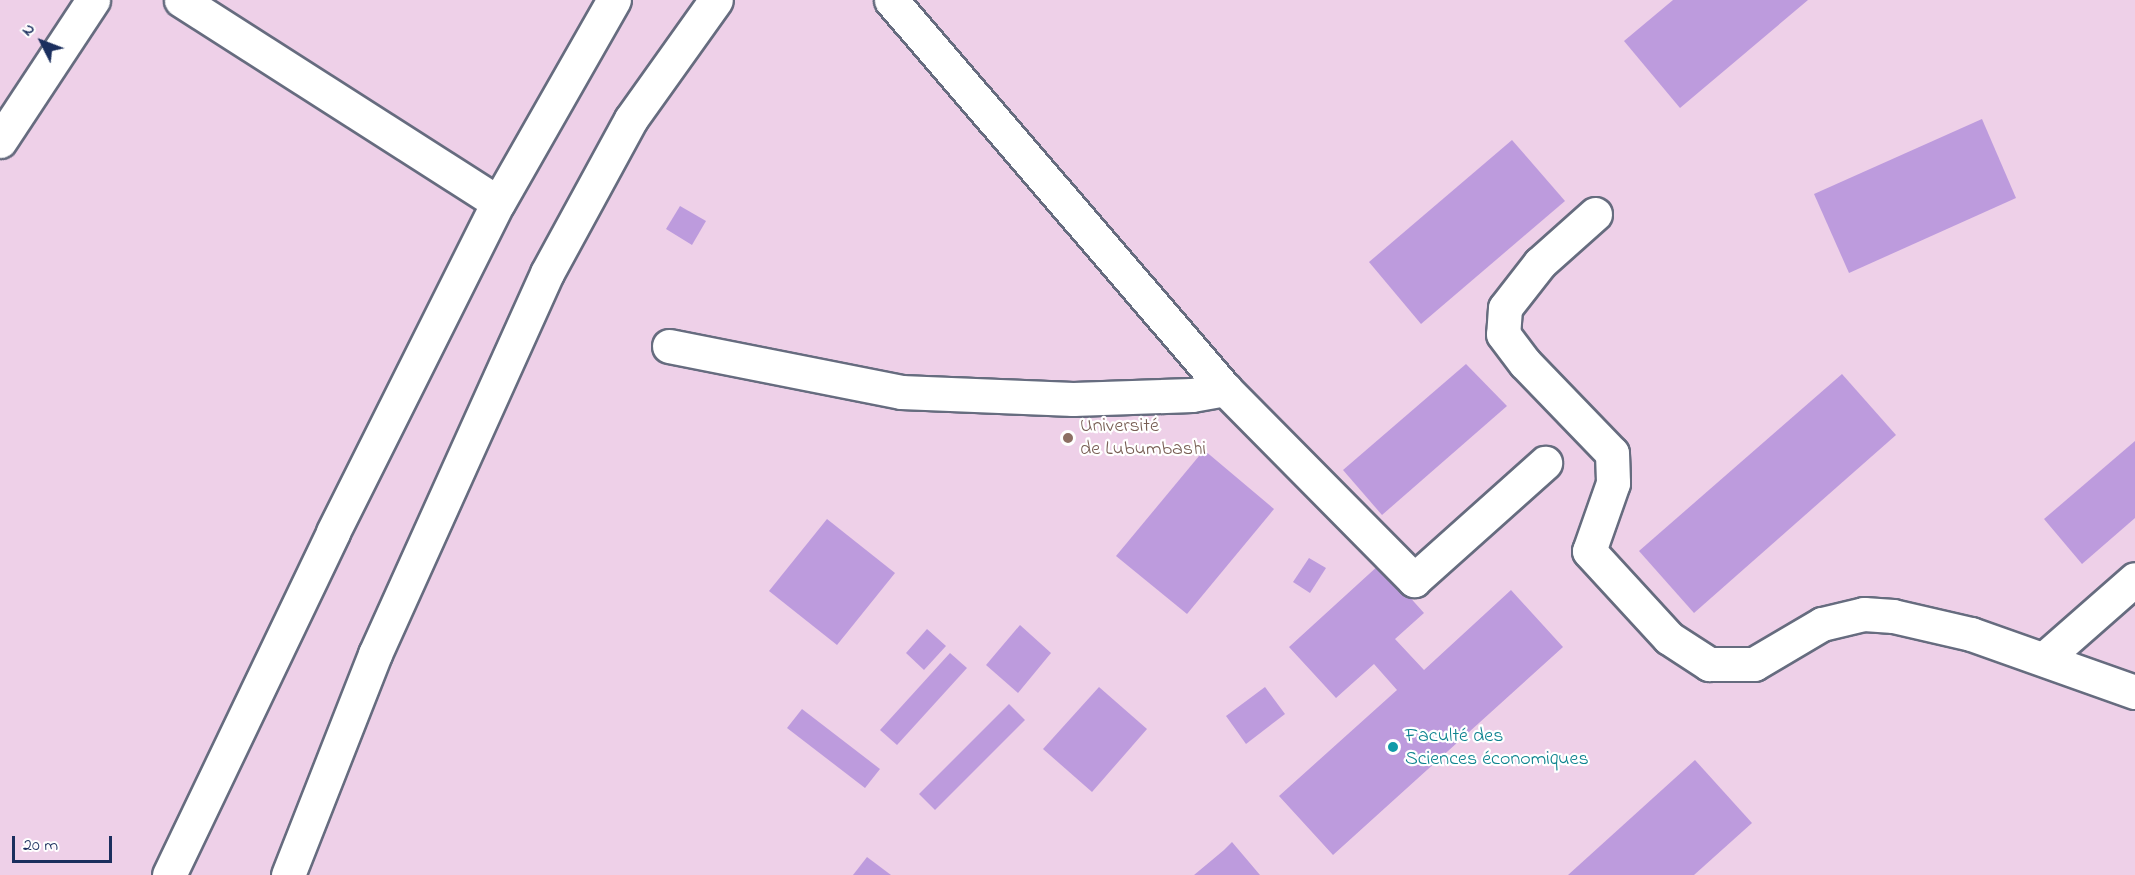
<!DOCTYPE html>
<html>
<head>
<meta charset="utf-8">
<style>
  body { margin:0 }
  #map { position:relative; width:2135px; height:875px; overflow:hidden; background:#f0dcbb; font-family:"Indie Flower",sans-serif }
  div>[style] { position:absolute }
  .built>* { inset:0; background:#eed0e8 }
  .building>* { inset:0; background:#bd9bdd }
  .roads { filter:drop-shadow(2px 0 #666c7f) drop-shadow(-2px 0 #666c7f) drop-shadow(0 2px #666c7f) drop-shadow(0 -2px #666c7f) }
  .minor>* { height:33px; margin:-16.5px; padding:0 16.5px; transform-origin:16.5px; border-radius:16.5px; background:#fff }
  .dots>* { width:16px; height:16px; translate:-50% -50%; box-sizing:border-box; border:3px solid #fff; border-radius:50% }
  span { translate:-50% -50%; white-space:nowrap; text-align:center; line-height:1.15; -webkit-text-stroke:4.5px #fff; paint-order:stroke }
  .education-label { font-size:20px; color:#785e54 }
  .left { translate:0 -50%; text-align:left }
  .culture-label { font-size:20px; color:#0d838f }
  .north { position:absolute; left:12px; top:12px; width:60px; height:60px; -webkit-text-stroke:4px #fff; paint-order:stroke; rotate:312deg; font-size:16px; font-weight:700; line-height:24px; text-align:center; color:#1b2f5e }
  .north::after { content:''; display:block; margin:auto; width:21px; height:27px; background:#1b2f5e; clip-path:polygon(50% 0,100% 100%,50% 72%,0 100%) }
  .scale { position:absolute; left:12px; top:836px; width:100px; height:27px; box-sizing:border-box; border:3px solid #1b2f5e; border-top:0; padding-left:8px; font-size:18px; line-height:21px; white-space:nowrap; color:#1b2f5e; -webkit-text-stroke:4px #fff; paint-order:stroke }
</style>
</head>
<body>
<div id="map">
  <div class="built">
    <i style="clip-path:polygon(0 0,2135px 0,2135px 875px,0 875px)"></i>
  </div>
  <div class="building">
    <i style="clip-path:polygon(1673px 0,1808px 0,1680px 108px,1624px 41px)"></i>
    <i style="clip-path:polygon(1982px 119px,2016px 198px,1849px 273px,1814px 194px)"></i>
    <i style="clip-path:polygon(1512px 140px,1565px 201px,1421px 324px,1369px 262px)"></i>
    <i style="clip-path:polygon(680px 206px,706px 221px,692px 245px,666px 229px)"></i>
    <i style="clip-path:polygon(1466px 364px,1507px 406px,1382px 515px,1343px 470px)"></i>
    <i style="clip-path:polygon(1842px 374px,1896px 435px,1694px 613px,1639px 551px)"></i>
    <i style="clip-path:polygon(2135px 441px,2135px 518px,2082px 564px,2044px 519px)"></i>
    <i style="clip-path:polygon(1204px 450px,1274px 509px,1187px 614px,1116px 556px)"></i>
    <i style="clip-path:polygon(827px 519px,895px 573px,837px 645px,769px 591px)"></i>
    <i style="clip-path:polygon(1309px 558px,1326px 568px,1310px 593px,1293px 582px)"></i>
    <i style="clip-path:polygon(1380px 564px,1424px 613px,1395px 639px,1424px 670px,1511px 590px,1563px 647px,1333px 855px,1279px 796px,1397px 690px,1374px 664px,1336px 698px,1289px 647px)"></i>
    <i style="clip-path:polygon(1020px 625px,1051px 653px,1018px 693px,986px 665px)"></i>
    <i style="clip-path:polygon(927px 629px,946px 646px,924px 670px,906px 653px)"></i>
    <i style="clip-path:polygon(950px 653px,967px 668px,897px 745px,880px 730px)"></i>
    <i style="clip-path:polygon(1099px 687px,1147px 729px,1092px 792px,1043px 749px)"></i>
    <i style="clip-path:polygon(1265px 687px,1285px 714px,1246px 744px,1226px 716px)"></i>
    <i style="clip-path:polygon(1009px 704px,1025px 720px,935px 810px,919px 794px)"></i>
    <i style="clip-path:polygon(802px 709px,880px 769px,865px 788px,787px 728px)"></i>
    <i style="clip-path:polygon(1695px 760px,1752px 823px,1694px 875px,1568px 875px)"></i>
    <i style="clip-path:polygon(1232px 842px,1260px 875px,1194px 875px,1224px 850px)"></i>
    <i style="clip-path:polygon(867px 857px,891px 875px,853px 875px)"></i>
  </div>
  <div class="roads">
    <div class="minor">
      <i style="left:181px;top:0;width:376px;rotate:32.6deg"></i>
      <i style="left:891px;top:0;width:513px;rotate:49.35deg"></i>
      <i style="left:1225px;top:389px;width:269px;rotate:45.3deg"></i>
      <i style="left:1414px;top:580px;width:176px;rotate:-41.8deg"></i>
      <i style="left:0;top:141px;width:169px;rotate:-56.6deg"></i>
      <i style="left:1595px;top:214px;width:74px;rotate:138.3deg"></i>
      <i style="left:1540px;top:263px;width:57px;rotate:127.9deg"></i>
      <i style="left:1505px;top:308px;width:26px;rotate:94deg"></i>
      <i style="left:1503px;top:334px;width:36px;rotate:53deg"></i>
      <i style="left:1525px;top:363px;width:125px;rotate:46deg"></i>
      <i style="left:1612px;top:453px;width:30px;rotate:88deg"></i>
      <i style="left:1613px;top:483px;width:72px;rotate:109.4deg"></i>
      <i style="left:1589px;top:551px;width:118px;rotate:47.4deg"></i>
      <i style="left:1669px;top:638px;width:48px;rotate:33deg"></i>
      <i style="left:1709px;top:664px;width:45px"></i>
      <i style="left:1754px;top:664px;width:79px;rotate:-30.5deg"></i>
      <i style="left:1822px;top:624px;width:43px;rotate:-13.4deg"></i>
      <i style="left:1864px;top:614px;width:29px;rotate:4deg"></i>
      <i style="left:1893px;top:616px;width:80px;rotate:13deg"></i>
      <i style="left:1971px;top:634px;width:174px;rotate:19.5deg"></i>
      <i style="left:669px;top:346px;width:237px;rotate:11.2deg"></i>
      <i style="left:901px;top:392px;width:172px;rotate:2.3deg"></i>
      <i style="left:1073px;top:399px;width:119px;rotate:-1.9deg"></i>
      <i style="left:1192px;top:395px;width:34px;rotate:-10deg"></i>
      <i style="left:2044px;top:659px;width:121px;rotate:-41.3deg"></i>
      <i style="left:169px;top:875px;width:380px;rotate:-64.4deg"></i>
      <i style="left:333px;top:532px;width:368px;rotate:-63.4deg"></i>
      <i style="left:498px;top:203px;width:234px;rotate:-60.3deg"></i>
      <i style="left:288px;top:875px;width:238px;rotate:-68.5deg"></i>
      <i style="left:375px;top:654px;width:418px;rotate:-65.7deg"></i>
      <i style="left:547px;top:273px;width:175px;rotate:-61.4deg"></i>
      <i style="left:631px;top:119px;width:146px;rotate:-54.5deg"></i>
    </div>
  </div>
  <div class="dots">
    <i style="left:1068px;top:438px;background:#8d6e63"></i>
    <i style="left:1393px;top:747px;background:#0f9aa8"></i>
  </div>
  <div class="education-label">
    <span class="left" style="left:1080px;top:438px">Université<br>de Lubumbashi</span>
  </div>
  <div class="culture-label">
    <span class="left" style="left:1405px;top:748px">Faculté des<br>Sciences économiques</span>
  </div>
  <div class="north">N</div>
  <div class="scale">20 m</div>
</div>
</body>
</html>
